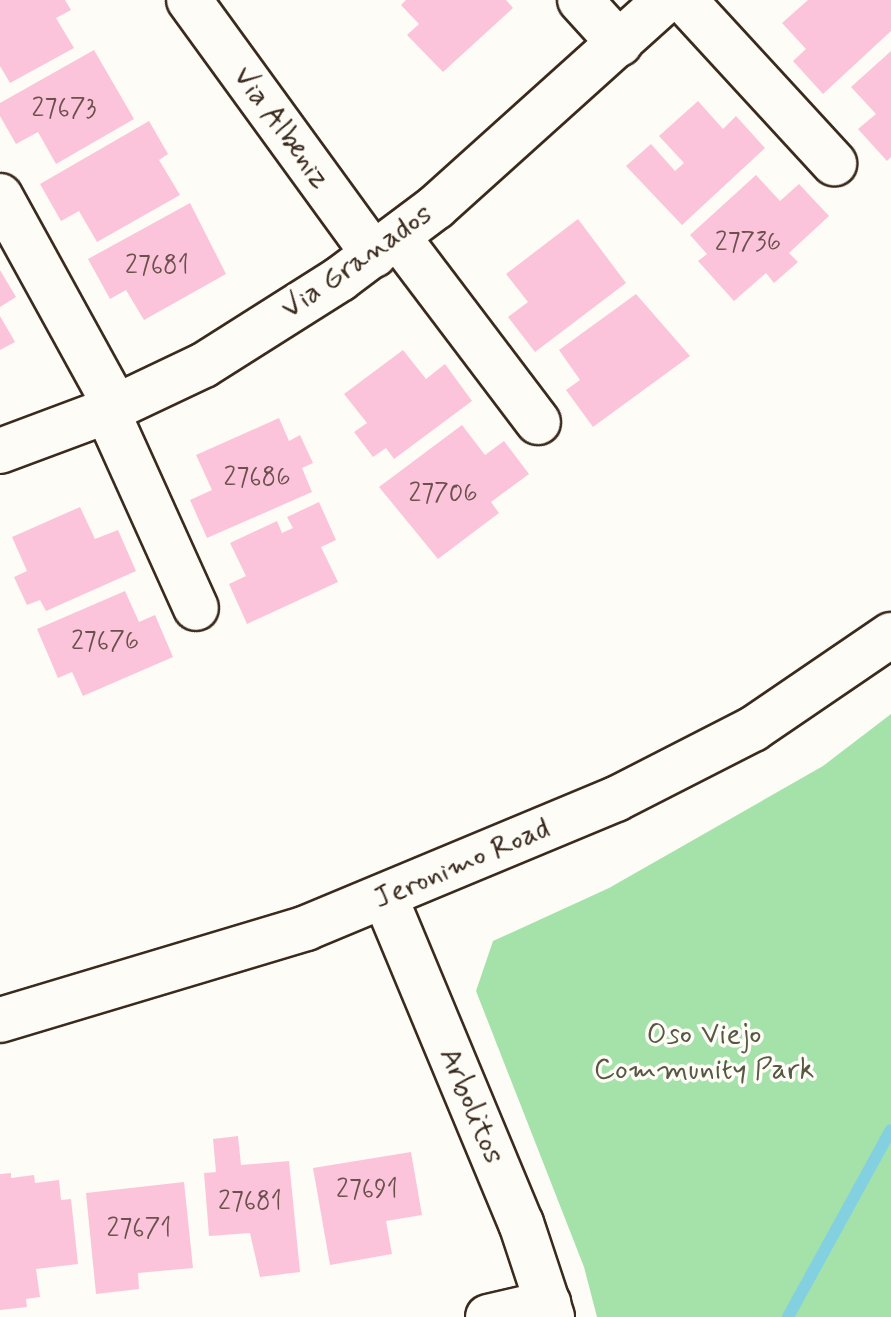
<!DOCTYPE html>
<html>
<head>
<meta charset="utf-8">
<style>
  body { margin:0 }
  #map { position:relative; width:891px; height:1317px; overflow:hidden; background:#fdfcf7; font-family:Mynerve,sans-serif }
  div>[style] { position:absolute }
  .green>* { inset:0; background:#a5e2a9 }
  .stream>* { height:12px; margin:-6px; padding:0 6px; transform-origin:6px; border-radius:6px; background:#83d1e0 }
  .building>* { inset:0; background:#fcc4da }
  .roads { filter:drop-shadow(2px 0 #3b2a1e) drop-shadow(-2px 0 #3b2a1e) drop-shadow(0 2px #3b2a1e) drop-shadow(0 -2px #3b2a1e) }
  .minor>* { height:44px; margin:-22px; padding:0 22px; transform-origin:22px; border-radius:22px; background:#fdfcf7 }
  .major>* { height:44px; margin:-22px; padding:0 22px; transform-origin:22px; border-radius:22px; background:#fdfcf7 }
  span { translate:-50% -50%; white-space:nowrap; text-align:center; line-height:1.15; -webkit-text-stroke:7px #fdfcf7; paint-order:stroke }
  .number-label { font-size:26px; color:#6b504d }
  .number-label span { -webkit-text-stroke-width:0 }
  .street-label { font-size:30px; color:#3b2a1e }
  .park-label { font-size:30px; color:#565841 }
</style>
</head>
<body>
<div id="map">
  <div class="green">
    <i style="clip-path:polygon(891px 714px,891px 1317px,597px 1317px,584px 1267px,476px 991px,493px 941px,609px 888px,823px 766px)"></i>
  </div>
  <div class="stream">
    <i style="left:788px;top:1317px;width:213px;rotate:-61.2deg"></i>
  </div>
  <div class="building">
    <i style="clip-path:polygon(0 0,65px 0,71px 10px,56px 18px,74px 48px,10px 83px,0 66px)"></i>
    <i style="clip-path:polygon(406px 0,506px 0,513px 8px,443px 72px,407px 35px,419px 24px,401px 5px)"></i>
    <i style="clip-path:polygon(808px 0,891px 0,891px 31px,823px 94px,793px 61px,806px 49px,782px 23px)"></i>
    <i style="clip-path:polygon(94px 50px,134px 119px,56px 164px,38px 132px,16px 144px,0 116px,0 103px)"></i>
    <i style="clip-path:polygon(891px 51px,891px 157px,887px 161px,858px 129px,876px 114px,851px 87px)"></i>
    <i style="clip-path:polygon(698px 101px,723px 129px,736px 116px,765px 148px,682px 225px,626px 166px,651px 144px,675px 171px,684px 163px,659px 136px)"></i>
    <i style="clip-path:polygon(149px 121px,168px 154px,159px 160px,180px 195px,97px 242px,79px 211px,61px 221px,40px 184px)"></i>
    <i style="clip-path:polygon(756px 175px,780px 201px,799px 184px,829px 216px,789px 253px,798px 262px,774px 283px,766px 273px,734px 301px,698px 261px,707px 254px,690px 235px)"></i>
    <i style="clip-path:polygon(190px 203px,226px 274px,144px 320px,126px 290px,110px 299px,88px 259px)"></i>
    <i style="clip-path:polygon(578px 219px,626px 283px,535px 352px,508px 317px,528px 302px,506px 274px)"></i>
    <i style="clip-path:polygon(0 270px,16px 297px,0 307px)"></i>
    <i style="clip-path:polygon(636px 294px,690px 356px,593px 427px,566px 390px,580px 380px,559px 350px)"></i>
    <i style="clip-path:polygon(0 316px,15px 342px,0 350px)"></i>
    <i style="clip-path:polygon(403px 350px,426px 379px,445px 364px,472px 401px,394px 459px,386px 448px,373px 457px,354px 432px,367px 423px,344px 394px)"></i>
    <i style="clip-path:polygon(279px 418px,289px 441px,300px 435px,313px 463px,302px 468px,312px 492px,207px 538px,190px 500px,212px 490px,196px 455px)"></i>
    <i style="clip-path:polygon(462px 425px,485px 455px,504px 441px,529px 474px,491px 502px,499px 513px,438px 559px,379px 487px)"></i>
    <i style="clip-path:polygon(319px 502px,336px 540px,321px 547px,338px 582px,247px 624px,229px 584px,246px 576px,230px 543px,277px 521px,282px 533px,293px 528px,287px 517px)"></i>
    <i style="clip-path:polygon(80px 507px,95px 539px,118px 530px,136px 571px,46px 611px,40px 600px,27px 605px,14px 577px,27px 571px,12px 537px)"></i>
    <i style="clip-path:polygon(125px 591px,139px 622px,155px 615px,173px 657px,83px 696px,72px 672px,58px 678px,37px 629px)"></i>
    <i style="clip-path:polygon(238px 1136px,241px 1165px,289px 1161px,300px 1272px,260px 1277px,250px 1233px,209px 1236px,204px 1173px,216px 1172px,213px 1139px)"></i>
    <i style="clip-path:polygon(411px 1152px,422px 1215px,386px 1221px,392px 1254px,330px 1265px,313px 1168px)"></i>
    <i style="clip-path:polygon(11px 1173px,11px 1178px,34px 1175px,35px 1183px,59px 1180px,61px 1200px,71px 1199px,78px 1264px,36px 1269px,40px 1297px,26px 1299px,27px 1307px,0 1310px,0 1174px)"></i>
    <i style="clip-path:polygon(184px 1182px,193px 1268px,138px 1273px,139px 1289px,96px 1294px,86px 1193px)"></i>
  </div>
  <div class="roads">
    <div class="minor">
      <i style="left:189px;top:0;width:315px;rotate:54deg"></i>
      <i style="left:580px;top:0;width:59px;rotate:47.7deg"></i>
      <i style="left:684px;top:0;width:222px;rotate:47.4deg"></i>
      <i style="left:0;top:196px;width:241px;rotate:61.2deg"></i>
      <i style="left:398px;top:237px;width:232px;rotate:52.9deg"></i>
      <i style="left:107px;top:411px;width:216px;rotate:65.7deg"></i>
      <i style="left:0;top:451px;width:114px;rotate:-20.5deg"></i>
      <i style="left:107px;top:411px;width:107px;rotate:-25.4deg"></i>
      <i style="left:204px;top:365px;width:161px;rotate:-32.3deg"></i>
      <i style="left:340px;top:279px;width:120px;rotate:-36.9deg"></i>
      <i style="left:436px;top:207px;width:309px;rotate:-42deg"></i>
      <i style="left:385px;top:897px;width:353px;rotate:67.4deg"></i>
      <i style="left:521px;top:1223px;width:99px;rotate:71.7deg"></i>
      <i style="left:488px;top:1317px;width:62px;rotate:-13.1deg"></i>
    </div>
    <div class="major">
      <i style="left:0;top:1020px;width:320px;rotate:-16.7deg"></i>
      <i style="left:306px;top:928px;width:336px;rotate:-22.6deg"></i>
      <i style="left:616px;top:799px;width:154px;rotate:-27.1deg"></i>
      <i style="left:753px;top:729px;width:167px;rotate:-34.3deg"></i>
    </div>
  </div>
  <div class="number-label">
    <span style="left:64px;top:110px">27673</span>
    <span style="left:748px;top:244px">27736</span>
    <span style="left:157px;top:267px">27681</span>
    <span style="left:257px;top:479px">27686</span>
    <span style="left:443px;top:495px">27706</span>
    <span style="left:105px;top:643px">27676</span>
    <span style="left:367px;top:1191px">27691</span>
    <span style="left:250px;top:1203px">27681</span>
    <span style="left:139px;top:1230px">27671</span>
  </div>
  <div class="street-label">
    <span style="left:281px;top:128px;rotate:54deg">Via Albeniz</span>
    <span style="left:357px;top:262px;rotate:-35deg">Via Granados</span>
    <span style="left:462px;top:864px;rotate:-23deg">Jeronimo Road</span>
    <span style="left:471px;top:1106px;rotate:67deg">Arbolitos</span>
  </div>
  <div class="park-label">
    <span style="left:704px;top:1052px">Oso Viejo<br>Community Park</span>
  </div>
</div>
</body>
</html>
